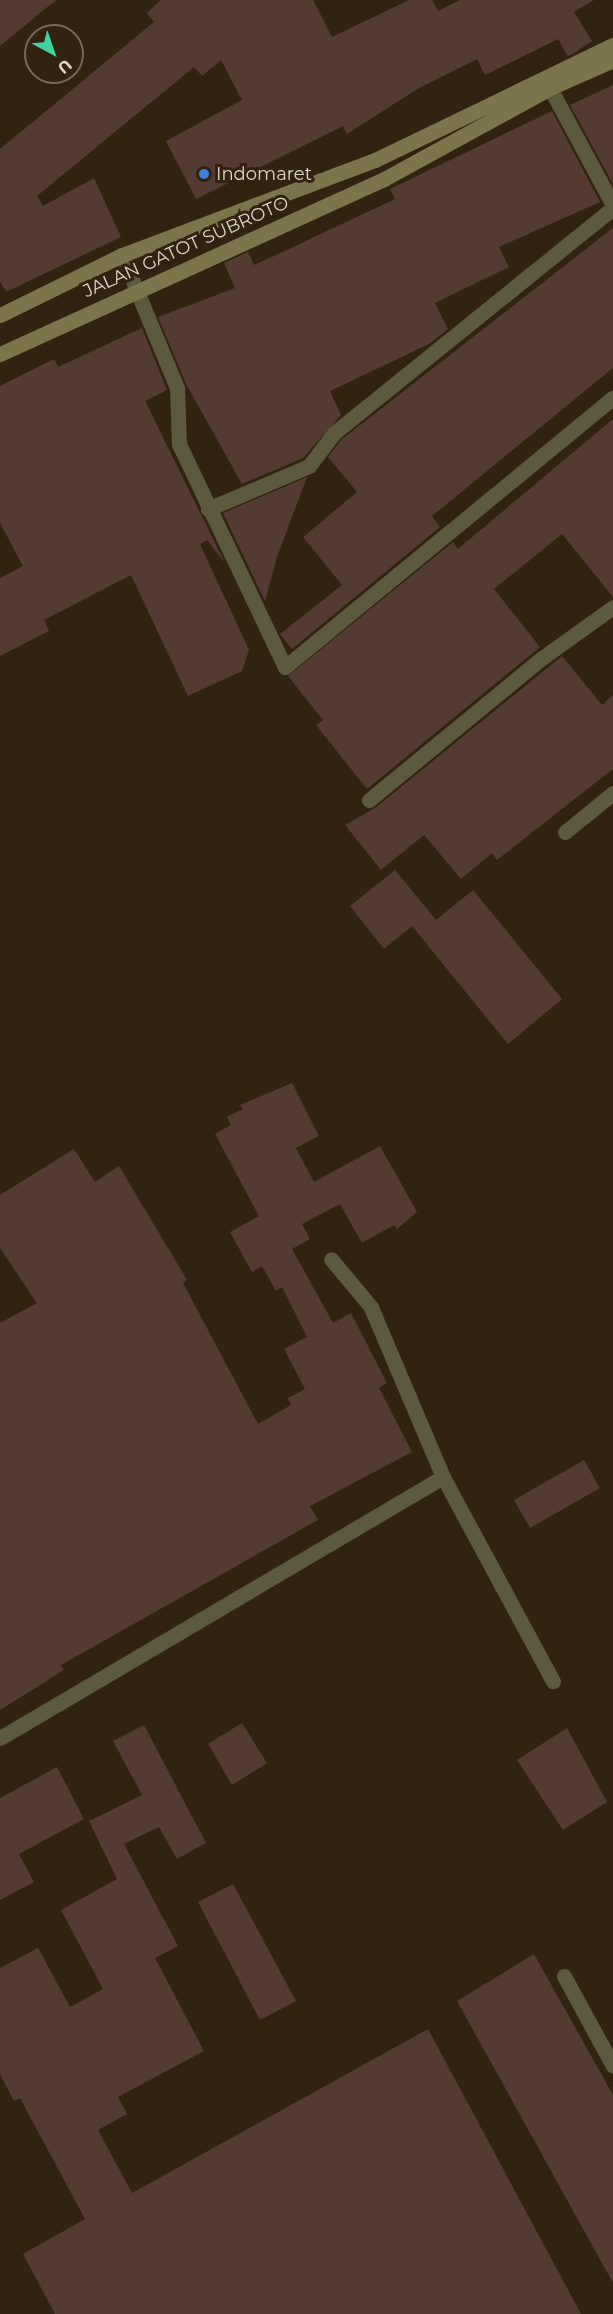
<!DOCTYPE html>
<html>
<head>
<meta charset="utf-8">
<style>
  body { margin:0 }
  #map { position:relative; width:613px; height:2314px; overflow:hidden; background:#322310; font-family:Montserrat,sans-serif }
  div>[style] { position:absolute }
  .building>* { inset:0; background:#533b31 }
  .minor>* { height:15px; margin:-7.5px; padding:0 7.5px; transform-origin:7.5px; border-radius:7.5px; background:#5d593f }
  .secondary>* { height:15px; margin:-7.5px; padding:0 7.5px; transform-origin:7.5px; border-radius:7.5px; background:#7c754c }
  .dots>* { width:16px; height:16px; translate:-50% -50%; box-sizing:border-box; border:3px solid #322310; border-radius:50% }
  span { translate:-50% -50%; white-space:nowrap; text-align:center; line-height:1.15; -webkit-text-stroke:6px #322310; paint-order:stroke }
  .poi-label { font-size:18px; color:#ded4c9 }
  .left { translate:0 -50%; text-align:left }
  .street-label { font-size:18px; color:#ded4c9 }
  .north { position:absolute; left:24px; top:24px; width:60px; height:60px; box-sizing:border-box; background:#322310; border:2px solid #776a5a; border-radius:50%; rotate:140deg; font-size:16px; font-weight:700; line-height:24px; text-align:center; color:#ded4c9 }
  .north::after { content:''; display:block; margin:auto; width:21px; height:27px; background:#41d4a1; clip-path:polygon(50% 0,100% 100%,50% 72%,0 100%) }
</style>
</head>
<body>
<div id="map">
  <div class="building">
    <i style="clip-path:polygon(0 0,56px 0,0 46px)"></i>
    <i style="clip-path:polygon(161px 0,313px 0,332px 37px,409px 0,432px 0,438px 11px,460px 0,594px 0,574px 12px,592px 41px,574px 53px,568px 56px,558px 39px,485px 75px,477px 59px,419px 88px,347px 134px,343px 126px,196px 199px,166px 141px,242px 100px,221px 60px,202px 76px,194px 67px,37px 196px,43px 206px,94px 178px,121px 237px,6px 292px,0 281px,0 149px,154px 22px,147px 13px)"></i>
    <i style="clip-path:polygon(613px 85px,613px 184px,570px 105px)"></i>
    <i style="clip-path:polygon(552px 111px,600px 202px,499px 247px,509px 267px,435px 303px,448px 329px,429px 344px,330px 391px,341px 415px,303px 458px,242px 484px,186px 384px,158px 317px,235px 288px,224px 263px,248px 252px,254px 265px,274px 256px,395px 199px,390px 189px)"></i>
    <i style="clip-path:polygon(613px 228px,613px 368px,432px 516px,440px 527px,292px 649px,280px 634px,342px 585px,303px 537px,357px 492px,328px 457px,341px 440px)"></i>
    <i style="clip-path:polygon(142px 328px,167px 390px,145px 401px,225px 563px,207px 540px,200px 544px,249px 650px,242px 671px,188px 696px,131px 575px,44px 620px,49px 631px,0 656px,0 578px,23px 566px,0 523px,0 386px,54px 359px,58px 367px)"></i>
    <i style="clip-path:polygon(613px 419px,613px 597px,562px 534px,494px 589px,540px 647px,367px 789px,316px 725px,323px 720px,288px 676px,453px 542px,458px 549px)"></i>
    <i style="clip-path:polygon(307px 477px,277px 557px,265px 601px,223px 513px)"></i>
    <i style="clip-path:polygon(562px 656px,602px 705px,613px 695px,613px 769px,497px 860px,492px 853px,461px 879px,424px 835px,381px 870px,345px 825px,375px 808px)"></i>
    <i style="clip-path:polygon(395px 870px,436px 920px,473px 890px,562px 999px,508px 1044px,412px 926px,384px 949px,350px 906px)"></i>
    <i style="clip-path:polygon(292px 1083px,319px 1136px,296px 1148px,314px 1182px,380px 1146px,417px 1212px,397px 1229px,394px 1225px,362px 1243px,340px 1204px,302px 1224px,310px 1239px,292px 1249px,333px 1323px,351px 1313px,387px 1383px,379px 1388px,412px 1452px,310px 1506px,318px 1520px,61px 1665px,64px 1670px,0 1710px,0 1323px,37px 1303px,0 1248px,0 1195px,74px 1149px,95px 1182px,119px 1166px,187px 1280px,183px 1283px,258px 1424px,291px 1405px,288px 1398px,305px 1389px,284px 1349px,307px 1337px,282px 1287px,276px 1291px,262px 1266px,252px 1272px,230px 1232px,259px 1216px,215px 1134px,231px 1125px,227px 1117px,243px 1109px,240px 1105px)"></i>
    <i style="clip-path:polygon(584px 1460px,600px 1488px,530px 1528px,514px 1500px)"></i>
    <i style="clip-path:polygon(242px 1723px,267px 1763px,232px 1785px,208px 1744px)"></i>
    <i style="clip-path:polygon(144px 1725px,206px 1843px,177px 1859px,159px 1827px,124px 1844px,178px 1946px,155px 1958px,204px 2051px,118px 2097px,127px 2114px,98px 2130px,132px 2193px,428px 2029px,581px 2314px,55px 2314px,23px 2254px,85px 2219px,20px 2098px,14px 2101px,0 2074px,0 1968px,38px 1948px,70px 2007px,103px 1989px,61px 1910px,117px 1879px,89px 1821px,142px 1795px,113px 1741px)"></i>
    <i style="clip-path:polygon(567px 1728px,607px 1802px,563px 1830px,517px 1760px)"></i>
    <i style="clip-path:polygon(57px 1767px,84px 1819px,19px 1854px,34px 1882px,0 1900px,0 1798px)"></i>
    <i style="clip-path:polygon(233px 1884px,296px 2001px,260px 2020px,198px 1902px)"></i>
    <i style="clip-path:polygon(534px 1954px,613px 2095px,613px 2283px,457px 2001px)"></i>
  </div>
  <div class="minor">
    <i style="left:550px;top:88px;width:133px;rotate:61.7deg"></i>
    <i style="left:122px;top:255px;width:144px;rotate:67.5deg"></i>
    <i style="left:177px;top:388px;width:56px;rotate:88deg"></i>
    <i style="left:179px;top:444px;width:247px;rotate:64.6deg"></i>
    <i style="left:285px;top:667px;width:424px;rotate:-39.4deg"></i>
    <i style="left:208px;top:509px;width:110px;rotate:-23.1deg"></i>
    <i style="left:309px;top:466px;width:41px;rotate:-52.9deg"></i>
    <i style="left:334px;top:433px;width:358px;rotate:-38.9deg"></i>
    <i style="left:369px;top:800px;width:224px;rotate:-39.4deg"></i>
    <i style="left:542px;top:658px;width:87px;rotate:-35.7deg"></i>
    <i style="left:565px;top:832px;width:62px;rotate:-39.1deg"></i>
    <i style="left:443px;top:1477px;width:232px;rotate:61.7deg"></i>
    <i style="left:0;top:1738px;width:514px;rotate:-30.51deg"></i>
    <i style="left:443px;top:1477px;width:185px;rotate:-113deg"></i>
    <i style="left:371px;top:1307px;width:62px;rotate:-129.8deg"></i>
    <i style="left:564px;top:1976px;width:102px;rotate:61.4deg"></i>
  </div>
  <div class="secondary">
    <i style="left:0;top:315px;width:136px;rotate:-26.2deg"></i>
    <i style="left:122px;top:255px;width:270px;rotate:-20.6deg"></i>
    <i style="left:375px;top:160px;width:264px;rotate:-25.8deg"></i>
    <i style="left:0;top:354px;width:422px;rotate:-24.5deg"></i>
    <i style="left:384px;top:179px;width:189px;rotate:-28.7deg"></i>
    <i style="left:550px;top:88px;width:69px;rotate:-24deg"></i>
  </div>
  <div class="dots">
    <i style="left:204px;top:174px;background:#3f7fe0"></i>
  </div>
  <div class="poi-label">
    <span class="left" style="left:216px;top:174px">Indomaret</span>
  </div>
  <div class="street-label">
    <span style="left:186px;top:247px;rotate:-24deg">JALAN GATOT SUBROTO</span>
  </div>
  <div class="north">U</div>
</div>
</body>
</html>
